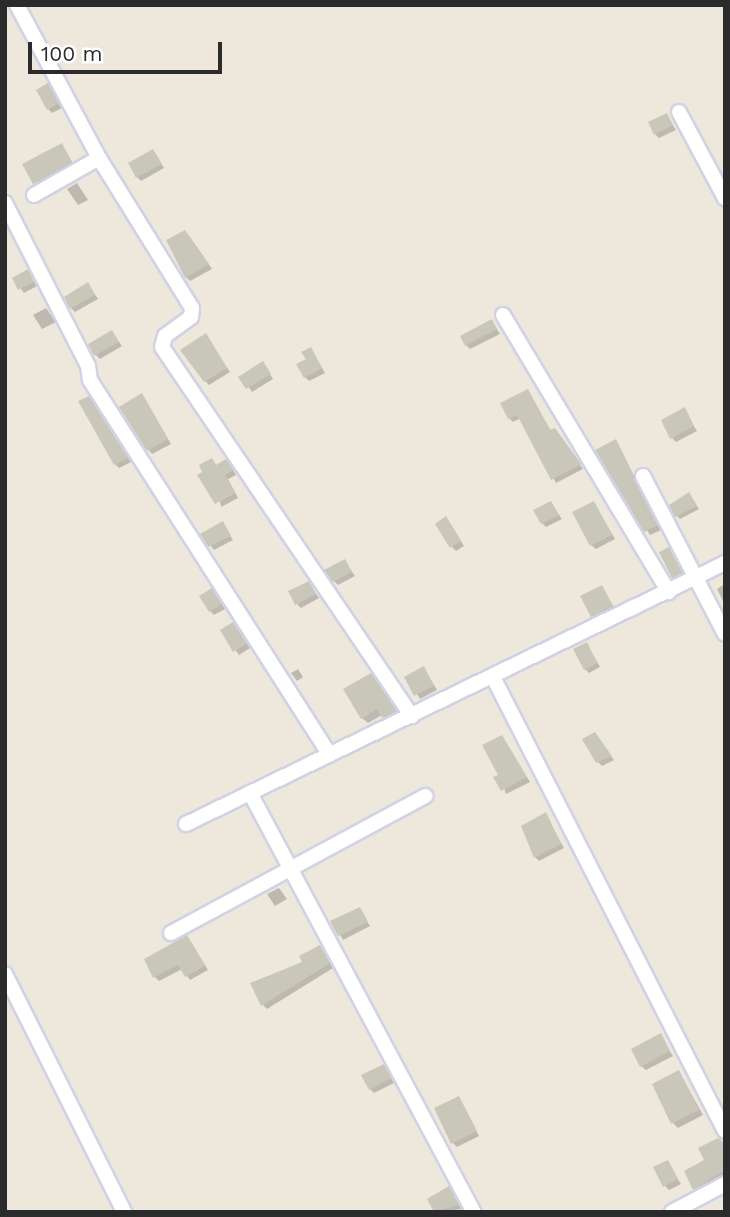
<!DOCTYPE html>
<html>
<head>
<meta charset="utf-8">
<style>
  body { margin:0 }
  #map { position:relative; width:730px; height:1217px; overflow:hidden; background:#eee8dc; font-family:"Work Sans",sans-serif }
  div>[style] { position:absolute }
  .shadow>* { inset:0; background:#0003 }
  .building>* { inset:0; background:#c9c6ba }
  .roads { filter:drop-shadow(2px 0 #d1d3e5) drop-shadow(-2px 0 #d1d3e5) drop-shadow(0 2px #d1d3e5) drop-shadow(0 -2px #d1d3e5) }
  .minor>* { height:14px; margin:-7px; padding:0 7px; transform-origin:7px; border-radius:7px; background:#fff }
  span { translate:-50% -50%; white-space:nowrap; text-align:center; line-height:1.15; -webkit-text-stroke:5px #fff; paint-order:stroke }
  .frame { position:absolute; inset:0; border:7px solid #2b2b2b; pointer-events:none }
  .scale { position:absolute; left:28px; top:42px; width:194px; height:32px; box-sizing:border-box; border:4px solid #2b2b2b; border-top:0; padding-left:9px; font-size:21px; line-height:24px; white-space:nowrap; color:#2b2b2b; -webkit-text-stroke:5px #fff; paint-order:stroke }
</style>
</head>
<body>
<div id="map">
  <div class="shadow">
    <i style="clip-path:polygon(48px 85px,62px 108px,52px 113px,48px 109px)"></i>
    <i style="clip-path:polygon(666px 115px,676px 130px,659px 138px,655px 134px)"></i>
    <i style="clip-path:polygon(62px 145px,75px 167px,39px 187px,25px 164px)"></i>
    <i style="clip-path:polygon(153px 151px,164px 168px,141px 181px,137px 177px)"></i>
    <i style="clip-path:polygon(77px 183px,88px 200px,78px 205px,67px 189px)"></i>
    <i style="clip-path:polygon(189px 236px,212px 269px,190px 281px,186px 277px)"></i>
    <i style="clip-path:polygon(27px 271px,37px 286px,24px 293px,14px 279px)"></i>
    <i style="clip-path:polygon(88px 284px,98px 299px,75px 312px,71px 308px)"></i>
    <i style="clip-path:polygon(46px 308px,56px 322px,42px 329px,33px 315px)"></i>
    <i style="clip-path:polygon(492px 322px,500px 334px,470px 349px,466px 345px)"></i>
    <i style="clip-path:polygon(112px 332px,122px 346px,100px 359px,96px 355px)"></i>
    <i style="clip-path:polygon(206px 336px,230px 372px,209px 385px,205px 381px)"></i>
    <i style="clip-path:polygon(311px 349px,325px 373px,309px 381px,305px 377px)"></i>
    <i style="clip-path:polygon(266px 368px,273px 379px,252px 392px,241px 377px)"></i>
    <i style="clip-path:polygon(528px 391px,551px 431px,559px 434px,583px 469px,556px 483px,521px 418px,513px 422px,509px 418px)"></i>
    <i style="clip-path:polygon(142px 395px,171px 444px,152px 454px,148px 449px)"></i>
    <i style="clip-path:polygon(92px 402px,131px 462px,119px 468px,115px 464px)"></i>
    <i style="clip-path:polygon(684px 410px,697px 431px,676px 442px,672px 438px)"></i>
    <i style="clip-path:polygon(616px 441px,661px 530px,650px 535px,598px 451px)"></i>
    <i style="clip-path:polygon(212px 460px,217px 466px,230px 465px,236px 475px,228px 479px,238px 498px,221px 507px)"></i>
    <i style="clip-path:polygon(689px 494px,699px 509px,680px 519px,677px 516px)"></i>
    <i style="clip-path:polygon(551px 503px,562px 519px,546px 527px,542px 523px)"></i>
    <i style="clip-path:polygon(594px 503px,615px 539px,596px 549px,591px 545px)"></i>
    <i style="clip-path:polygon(450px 523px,464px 546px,456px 551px,452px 547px)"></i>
    <i style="clip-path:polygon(223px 524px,233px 540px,214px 550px,202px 534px)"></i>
    <i style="clip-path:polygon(669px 549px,685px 577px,678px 581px,674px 577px)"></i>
    <i style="clip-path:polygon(345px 561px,355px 576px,338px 585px,334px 581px)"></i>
    <i style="clip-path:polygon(308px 583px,319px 598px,301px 608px,297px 604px)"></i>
    <i style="clip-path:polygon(725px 584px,725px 605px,717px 589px)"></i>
    <i style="clip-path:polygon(601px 587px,616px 610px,596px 620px,592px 616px)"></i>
    <i style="clip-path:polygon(215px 594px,225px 609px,214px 615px,210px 611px)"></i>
    <i style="clip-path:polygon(233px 624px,250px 648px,239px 655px,222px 631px)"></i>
    <i style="clip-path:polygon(587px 644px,600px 667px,589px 673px,585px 669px)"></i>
    <i style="clip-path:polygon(424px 668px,437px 690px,420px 699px,407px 677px)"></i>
    <i style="clip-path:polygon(298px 669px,303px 677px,297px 681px,291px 673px)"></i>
    <i style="clip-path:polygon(371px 675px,376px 680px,401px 717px,389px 723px,382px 715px,368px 723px,362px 718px)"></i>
    <i style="clip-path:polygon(502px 737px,530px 782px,506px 794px,500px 775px)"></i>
    <i style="clip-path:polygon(598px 738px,614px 760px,602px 766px,598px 762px)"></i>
    <i style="clip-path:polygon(545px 814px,564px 848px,539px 861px,535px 857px)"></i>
    <i style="clip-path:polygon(279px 888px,287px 899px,275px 906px,267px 894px)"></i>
    <i style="clip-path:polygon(359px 909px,370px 926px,343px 940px,333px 922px)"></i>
    <i style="clip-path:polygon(191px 942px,208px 970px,190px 980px,182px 969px,159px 981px,155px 977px)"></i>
    <i style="clip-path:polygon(320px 947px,333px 968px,267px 1009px,263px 1005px)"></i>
    <i style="clip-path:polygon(660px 1036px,673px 1056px,646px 1070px,641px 1066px)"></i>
    <i style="clip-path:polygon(383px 1066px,394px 1083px,374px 1093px,370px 1089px)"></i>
    <i style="clip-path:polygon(679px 1072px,703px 1115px,678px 1128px,673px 1123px)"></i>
    <i style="clip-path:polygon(459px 1098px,479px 1136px,457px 1147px,453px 1143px)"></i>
    <i style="clip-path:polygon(725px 1147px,725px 1180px,701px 1194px,695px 1189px)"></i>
    <i style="clip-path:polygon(667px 1162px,681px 1184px,669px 1190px,665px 1186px)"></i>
    <i style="clip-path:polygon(449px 1189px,462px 1209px,436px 1212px,429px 1200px)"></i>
  </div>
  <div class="building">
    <i style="clip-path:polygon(48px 83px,59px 103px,47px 110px,36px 90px)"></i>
    <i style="clip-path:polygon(667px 113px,673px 125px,654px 135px,648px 122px)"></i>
    <i style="clip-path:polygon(62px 143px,72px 162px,33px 184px,22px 164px)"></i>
    <i style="clip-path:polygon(153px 149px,162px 164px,136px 178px,128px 163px)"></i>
    <i style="clip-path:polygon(185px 230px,209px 264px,185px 278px,166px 240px)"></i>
    <i style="clip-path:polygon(28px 269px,34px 282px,18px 290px,12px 278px)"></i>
    <i style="clip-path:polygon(88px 282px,95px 295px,70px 309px,64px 297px)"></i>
    <i style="clip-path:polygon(492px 319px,497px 329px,465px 346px,460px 336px)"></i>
    <i style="clip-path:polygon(112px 330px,119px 342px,94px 356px,88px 344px)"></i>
    <i style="clip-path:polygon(206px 333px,227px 368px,204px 382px,180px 350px)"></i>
    <i style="clip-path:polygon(311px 347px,322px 368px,304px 378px,296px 364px,306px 359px,301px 352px)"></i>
    <i style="clip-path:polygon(263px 361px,271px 374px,246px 389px,238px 377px)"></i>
    <i style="clip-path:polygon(528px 389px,550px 430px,555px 428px,581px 464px,551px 480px,517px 415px,508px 419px,500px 403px)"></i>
    <i style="clip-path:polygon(142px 393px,168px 439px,147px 451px,119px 407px)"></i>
    <i style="clip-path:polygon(89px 396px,128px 458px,114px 465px,78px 401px)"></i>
    <i style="clip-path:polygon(685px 407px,694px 426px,670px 439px,661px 420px)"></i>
    <i style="clip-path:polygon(616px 439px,658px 525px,644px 532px,595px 450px)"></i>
    <i style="clip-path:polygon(212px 458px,216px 465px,226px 459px,234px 470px,225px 475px,235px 493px,215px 504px,197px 475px,202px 472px,199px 465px)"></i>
    <i style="clip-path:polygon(689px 492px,697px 506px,675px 517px,669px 505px)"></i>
    <i style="clip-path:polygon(551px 501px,559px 515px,541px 524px,533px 510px)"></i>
    <i style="clip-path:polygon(594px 501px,612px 535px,590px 546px,572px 512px)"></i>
    <i style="clip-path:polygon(446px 516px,461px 541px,450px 548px,435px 524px)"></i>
    <i style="clip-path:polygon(223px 521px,231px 536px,208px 547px,200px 534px)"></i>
    <i style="clip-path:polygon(669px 547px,682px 573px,672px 578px,659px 552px)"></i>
    <i style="clip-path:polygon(345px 559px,352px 572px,333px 582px,324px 570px)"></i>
    <i style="clip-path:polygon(309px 581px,316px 594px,295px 605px,288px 591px)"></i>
    <i style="clip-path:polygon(602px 585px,613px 606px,591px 617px,580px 596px)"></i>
    <i style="clip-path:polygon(212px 588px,222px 604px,209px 612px,199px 596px)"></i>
    <i style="clip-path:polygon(233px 622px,247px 643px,233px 652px,220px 630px)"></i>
    <i style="clip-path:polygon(587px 642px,597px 663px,584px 670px,573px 649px)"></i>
    <i style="clip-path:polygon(424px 666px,434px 686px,414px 696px,404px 677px)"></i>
    <i style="clip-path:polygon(371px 673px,397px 711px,382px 718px,377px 709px,361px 719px,343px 689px)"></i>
    <i style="clip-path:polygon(595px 732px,612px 756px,596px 763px,582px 739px)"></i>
    <i style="clip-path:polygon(502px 735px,527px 777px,501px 791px,493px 777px,498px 775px,482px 745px)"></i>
    <i style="clip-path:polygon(546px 812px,561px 844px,534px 858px,521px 826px)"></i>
    <i style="clip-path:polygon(360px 907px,368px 922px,338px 936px,330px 921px)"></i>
    <i style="clip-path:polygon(187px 935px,205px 966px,185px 977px,178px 965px,153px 978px,144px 959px)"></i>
    <i style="clip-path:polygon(320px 945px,330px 963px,261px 1006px,250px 983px,302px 962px,299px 956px)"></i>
    <i style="clip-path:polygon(661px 1033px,670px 1051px,640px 1067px,631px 1049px)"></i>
    <i style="clip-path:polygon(384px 1064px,392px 1078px,369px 1090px,361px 1075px)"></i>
    <i style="clip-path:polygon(679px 1070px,699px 1110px,671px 1124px,652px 1084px)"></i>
    <i style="clip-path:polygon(459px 1096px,477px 1131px,451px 1144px,434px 1108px)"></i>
    <i style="clip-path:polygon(718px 1138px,725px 1144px,725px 1170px,693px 1190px,684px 1171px,704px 1160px,698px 1148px)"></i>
    <i style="clip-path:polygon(668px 1160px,678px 1179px,663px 1187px,653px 1167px)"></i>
    <i style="clip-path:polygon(449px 1186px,459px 1205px,434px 1212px,427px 1199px)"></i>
  </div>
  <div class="roads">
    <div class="minor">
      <i style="left:17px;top:5px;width:174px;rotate:61.8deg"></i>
      <i style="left:99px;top:158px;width:176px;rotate:58.2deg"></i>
      <i style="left:192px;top:308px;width:9px;rotate:96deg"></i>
      <i style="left:191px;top:317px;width:32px;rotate:144deg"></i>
      <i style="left:165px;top:336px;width:11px;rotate:105deg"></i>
      <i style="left:162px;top:347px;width:446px;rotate:55.9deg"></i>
      <i style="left:679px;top:112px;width:98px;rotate:61.9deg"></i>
      <i style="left:34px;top:195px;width:75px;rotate:-29.6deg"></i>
      <i style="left:5px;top:203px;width:183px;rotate:63deg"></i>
      <i style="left:88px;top:366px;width:14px;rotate:82deg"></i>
      <i style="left:90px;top:380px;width:445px;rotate:57.4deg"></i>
      <i style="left:503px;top:315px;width:323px;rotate:59.1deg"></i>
      <i style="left:643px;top:476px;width:178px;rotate:62.6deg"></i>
      <i style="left:493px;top:677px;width:510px;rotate:62.93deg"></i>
      <i style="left:250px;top:793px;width:475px;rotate:61.9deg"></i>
      <i style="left:186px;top:824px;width:599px;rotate:-25.84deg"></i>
      <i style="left:171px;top:933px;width:289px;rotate:-28.3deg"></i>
      <i style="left:5px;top:974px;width:266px;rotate:63.4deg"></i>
      <i style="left:672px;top:1212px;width:60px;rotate:-27.8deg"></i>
    </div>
  </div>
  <div class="frame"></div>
  <div class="scale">100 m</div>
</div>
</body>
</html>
